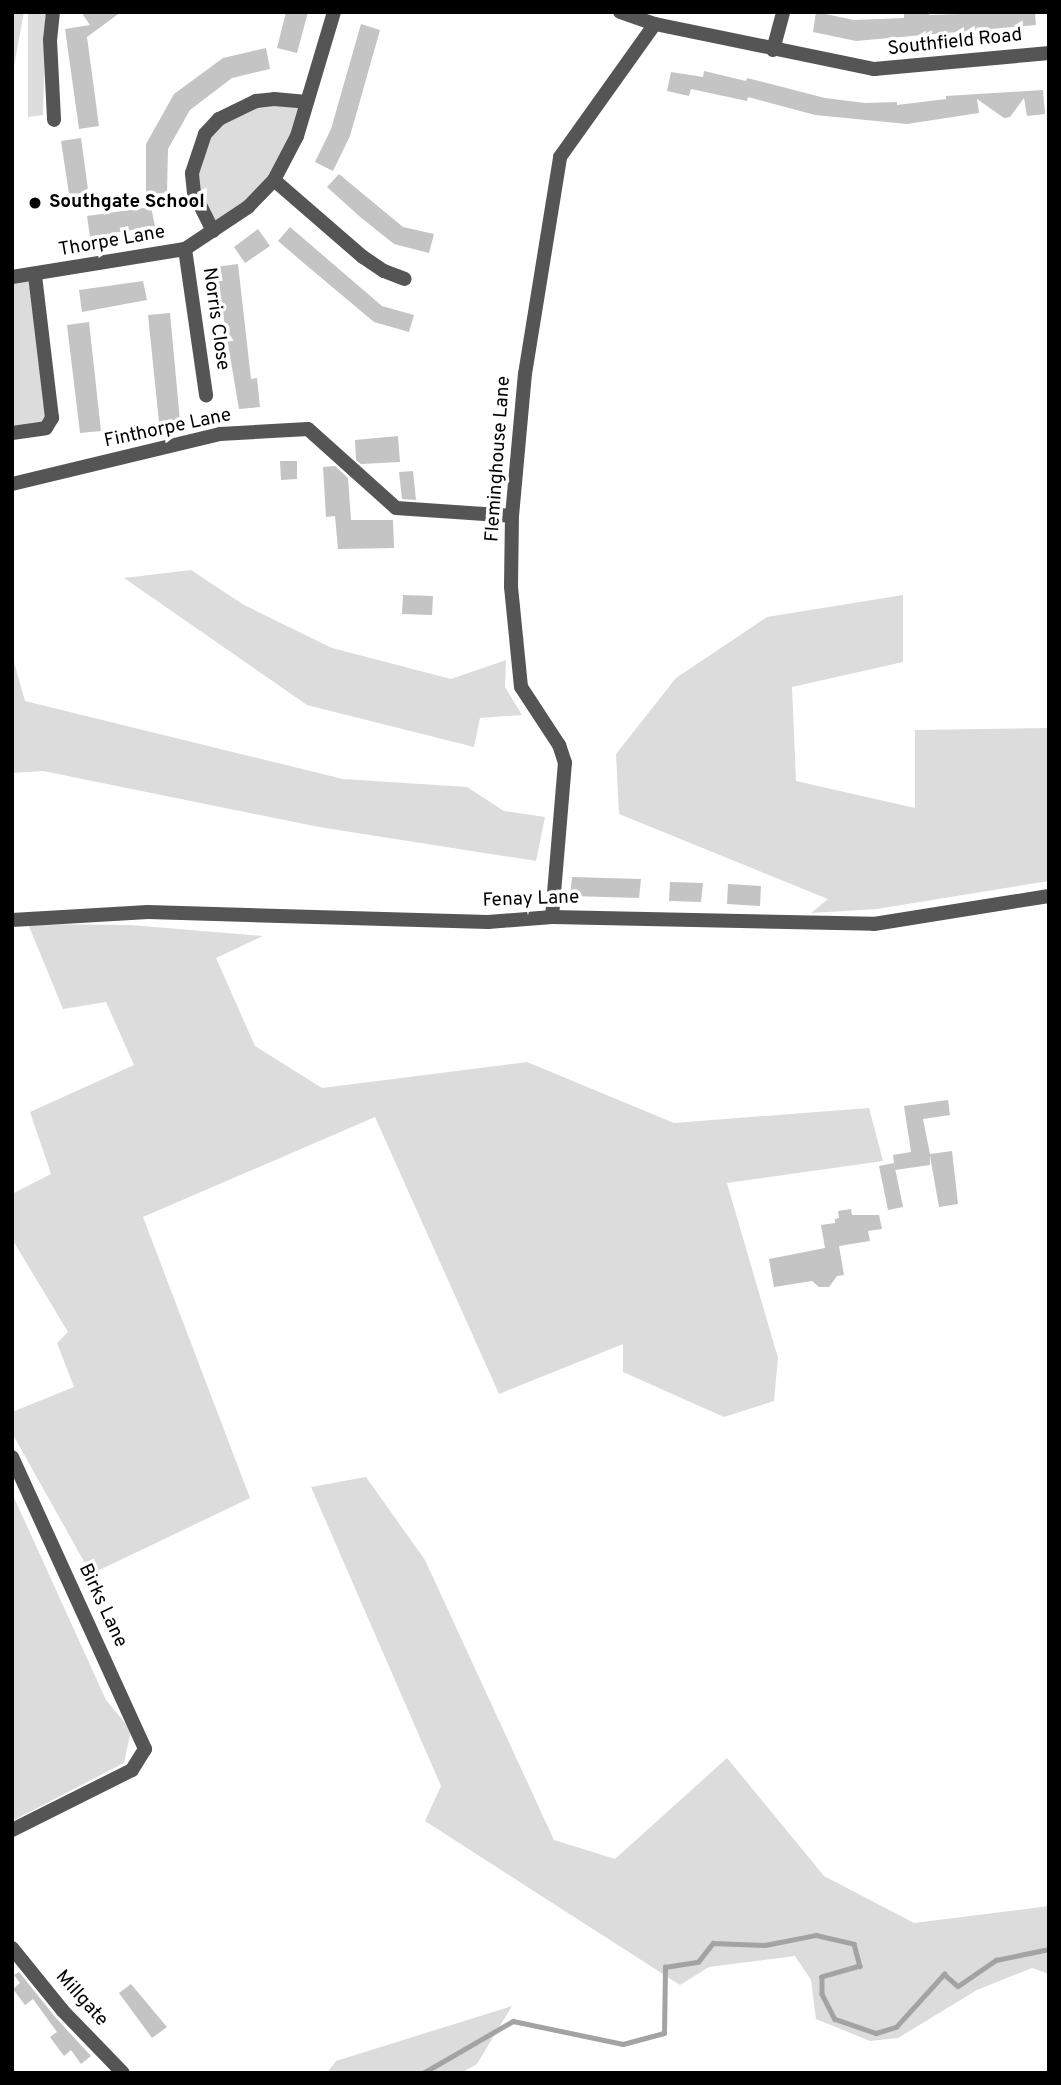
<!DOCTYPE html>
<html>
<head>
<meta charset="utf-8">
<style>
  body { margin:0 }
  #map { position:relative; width:1061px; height:2085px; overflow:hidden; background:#fff; font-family:Overpass,sans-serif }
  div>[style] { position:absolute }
  .green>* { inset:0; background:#dcdcdc }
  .stream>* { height:4.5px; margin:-2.25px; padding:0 2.25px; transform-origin:2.25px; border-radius:2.25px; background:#a3a3a3 }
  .building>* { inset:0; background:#c4c4c4 }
  .minor>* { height:14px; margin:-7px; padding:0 7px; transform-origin:7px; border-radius:7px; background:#555 }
  .dots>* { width:19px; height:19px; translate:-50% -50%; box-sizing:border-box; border:4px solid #fff; border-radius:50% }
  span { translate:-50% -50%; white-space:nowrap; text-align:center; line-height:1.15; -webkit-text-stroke:7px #fff; paint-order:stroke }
  .street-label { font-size:19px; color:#000 }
  .poi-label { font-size:19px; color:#000; font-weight:700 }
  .left { translate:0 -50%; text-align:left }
  .frame { position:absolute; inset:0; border:14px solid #000; pointer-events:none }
</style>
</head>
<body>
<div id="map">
  <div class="green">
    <i style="clip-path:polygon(12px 12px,24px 12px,12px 77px)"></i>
    <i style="clip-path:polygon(28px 12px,46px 12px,43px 115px,28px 117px)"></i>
    <i style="clip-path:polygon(307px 102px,274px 180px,213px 231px,194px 193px,197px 152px,238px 108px)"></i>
    <i style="clip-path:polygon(35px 275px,52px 418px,12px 433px,12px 277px)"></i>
    <i style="clip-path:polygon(191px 570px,244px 605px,332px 648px,451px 679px,506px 660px,505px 687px,522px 715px,480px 718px,474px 747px,307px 705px,124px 578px)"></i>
    <i style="clip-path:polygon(903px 595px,903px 662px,792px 687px,796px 781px,915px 808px,915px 730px,1049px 728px,1049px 881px,877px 909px,811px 913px,828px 899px,619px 814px,616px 754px,676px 678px,767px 617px)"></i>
    <i style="clip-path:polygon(12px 655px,25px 701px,343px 779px,467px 787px,504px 811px,545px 817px,536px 861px,319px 827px,43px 771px,12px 773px)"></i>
    <i style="clip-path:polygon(28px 924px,130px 925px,263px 936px,216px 958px,255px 1046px,322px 1088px,527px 1062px,674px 1123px,869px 1108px,883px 1161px,727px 1183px,778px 1358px,774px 1401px,724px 1417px,623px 1372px,623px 1344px,499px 1394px,375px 1117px,143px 1217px,250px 1498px,91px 1574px,12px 1433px,12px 1412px,74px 1387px,57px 1343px,68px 1332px,12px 1239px,12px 1194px,51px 1174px,30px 1112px,134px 1065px,106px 1002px,63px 1009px)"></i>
    <i style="clip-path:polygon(366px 1477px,425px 1560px,554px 1840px,615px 1859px,727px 1758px,824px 1876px,914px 1923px,1049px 1906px,1049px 1974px,1032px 1968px,977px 1990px,898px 2038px,870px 2041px,816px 2019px,811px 1980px,795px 1956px,709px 1967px,680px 1985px,425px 1821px,441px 1786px,311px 1487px)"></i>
    <i style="clip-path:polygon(12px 1493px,106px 1700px,131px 1730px,124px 1763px,12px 1821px)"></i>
    <i style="clip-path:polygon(512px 2006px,477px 2064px,461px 2073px,327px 2073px,336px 2061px)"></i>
  </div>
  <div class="stream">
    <i style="left:423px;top:2073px;width:104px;rotate:-30deg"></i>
    <i style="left:513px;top:2021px;width:112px;rotate:11.8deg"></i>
    <i style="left:623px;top:2044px;width:42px;rotate:-15deg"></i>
    <i style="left:664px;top:2033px;width:66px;rotate:-89.1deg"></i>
    <i style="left:665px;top:1967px;width:33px;rotate:-9deg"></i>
    <i style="left:698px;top:1962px;width:24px;rotate:-52deg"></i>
    <i style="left:713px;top:1943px;width:52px;rotate:2.2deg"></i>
    <i style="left:765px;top:1945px;width:52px;rotate:-11.1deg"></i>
    <i style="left:816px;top:1935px;width:39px;rotate:13deg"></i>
    <i style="left:854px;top:1944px;width:23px;rotate:75deg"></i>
    <i style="left:860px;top:1966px;width:40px;rotate:164deg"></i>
    <i style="left:822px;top:1977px;width:17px;rotate:90deg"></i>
    <i style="left:822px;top:1994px;width:28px;rotate:63deg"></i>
    <i style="left:835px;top:2019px;width:43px;rotate:18.9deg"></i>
    <i style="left:876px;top:2033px;width:21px;rotate:-17deg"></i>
    <i style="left:896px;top:2027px;width:72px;rotate:-47.8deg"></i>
    <i style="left:944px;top:1974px;width:18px;rotate:41deg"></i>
    <i style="left:958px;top:1986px;width:46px;rotate:-34.4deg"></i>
    <i style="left:996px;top:1960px;width:54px;rotate:-11.7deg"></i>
  </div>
  <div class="building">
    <i style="clip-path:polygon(81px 12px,121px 12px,87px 37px,99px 126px,79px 129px,65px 29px,90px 25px)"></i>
    <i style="clip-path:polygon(286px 12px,308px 12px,297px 53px,277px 48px)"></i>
    <i style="clip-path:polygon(816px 12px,854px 20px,904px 18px,904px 13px,910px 12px,929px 12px,929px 15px,1035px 12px,1036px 25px,856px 41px,813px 32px)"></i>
    <i style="clip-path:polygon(361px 24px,380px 30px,350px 136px,333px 171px,315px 162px,331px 129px)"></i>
    <i style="clip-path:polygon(266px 48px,270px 69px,232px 78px,190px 110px,168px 149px,167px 193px,146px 194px,146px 144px,174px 94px,223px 58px)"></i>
    <i style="clip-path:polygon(704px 71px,746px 81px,747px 78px,825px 98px,865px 103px,897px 102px,897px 105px,946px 99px,946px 96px,1043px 90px,1045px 114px,1027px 116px,1024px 98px,1010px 117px,1004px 118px,977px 99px,979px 113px,907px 124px,815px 115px,748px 97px,747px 101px,691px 89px,689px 96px,667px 91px,671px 72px,703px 77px)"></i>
    <i style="clip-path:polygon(81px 138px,90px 204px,71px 207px,61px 141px)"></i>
    <i style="clip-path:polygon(339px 174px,403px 227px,434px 234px,429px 253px,394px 244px,359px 216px,327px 187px)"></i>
    <i style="clip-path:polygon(151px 207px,155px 226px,90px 237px,87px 216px)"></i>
    <i style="clip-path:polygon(290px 227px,382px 306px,414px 315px,409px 332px,374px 322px,306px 265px,278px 241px)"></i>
    <i style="clip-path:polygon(258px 229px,270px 246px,245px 263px,234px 247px)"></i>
    <i style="clip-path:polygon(238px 264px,251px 379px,257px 378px,260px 407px,239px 409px,215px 267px)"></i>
    <i style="clip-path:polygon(143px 281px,147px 300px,82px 312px,79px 290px)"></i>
    <i style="clip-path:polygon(170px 313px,180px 421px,159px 422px,148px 315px)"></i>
    <i style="clip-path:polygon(89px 322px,101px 431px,80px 433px,67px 325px)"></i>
    <i style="clip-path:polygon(398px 436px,400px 462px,361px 464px,356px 460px,355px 440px)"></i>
    <i style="clip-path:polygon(280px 461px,297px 461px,297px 479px,281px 480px)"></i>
    <i style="clip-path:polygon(335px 466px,348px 478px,351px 520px,393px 520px,394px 548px,338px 549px,335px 516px,326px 517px,323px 467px)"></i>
    <i style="clip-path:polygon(413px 471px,416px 500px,402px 499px,399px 472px)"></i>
    <i style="clip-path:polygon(403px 595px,433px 596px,432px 615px,402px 614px)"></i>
    <i style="clip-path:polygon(572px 877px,641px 879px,639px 898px,570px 896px)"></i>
    <i style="clip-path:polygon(670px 882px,703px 883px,701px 902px,669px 901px)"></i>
    <i style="clip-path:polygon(728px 884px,761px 886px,760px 906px,727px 904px)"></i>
    <i style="clip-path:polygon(948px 1100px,950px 1115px,923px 1119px,930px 1154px,952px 1151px,958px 1204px,939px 1207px,930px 1156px,930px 1165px,895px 1170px,893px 1155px,911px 1152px,904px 1106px)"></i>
    <i style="clip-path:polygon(894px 1163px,903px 1207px,888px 1210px,879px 1166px)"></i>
    <i style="clip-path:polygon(851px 1209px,852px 1215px,879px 1215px,882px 1229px,868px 1231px,870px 1241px,839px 1246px,844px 1275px,837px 1276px,829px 1287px,819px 1287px,812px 1281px,774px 1287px,769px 1259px,825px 1248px,821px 1225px,835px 1223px,835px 1219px,839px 1218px,838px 1211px)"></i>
    <i style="clip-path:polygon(19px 1972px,56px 2018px,91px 2056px,81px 2064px,71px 2050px,64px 2056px,50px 2037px,57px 2032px,33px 1999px,25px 2005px,13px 1989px,20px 1983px,14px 1975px)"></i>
    <i style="clip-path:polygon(131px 1984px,167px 2027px,152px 2038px,119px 1993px)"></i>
  </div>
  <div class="minor">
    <i style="left:53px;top:12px;width:28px;rotate:96deg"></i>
    <i style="left:50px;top:40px;width:80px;rotate:87.1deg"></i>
    <i style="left:620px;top:12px;width:37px;rotate:19deg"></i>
    <i style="left:655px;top:24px;width:224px;rotate:11.6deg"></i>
    <i style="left:874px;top:69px;width:176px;rotate:-5.2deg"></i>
    <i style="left:773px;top:50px;width:39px;rotate:-75deg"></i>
    <i style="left:274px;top:180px;width:118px;rotate:40.9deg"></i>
    <i style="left:363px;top:257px;width:25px;rotate:34deg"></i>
    <i style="left:384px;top:271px;width:22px;rotate:21deg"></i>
    <i style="left:213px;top:231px;width:42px;rotate:-116.6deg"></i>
    <i style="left:194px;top:193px;width:20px;rotate:-96deg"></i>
    <i style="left:192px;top:173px;width:41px;rotate:-71.6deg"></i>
    <i style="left:205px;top:134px;width:21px;rotate:-47deg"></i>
    <i style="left:219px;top:119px;width:41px;rotate:-25.9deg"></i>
    <i style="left:256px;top:101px;width:18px;rotate:-6deg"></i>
    <i style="left:274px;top:99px;width:33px;rotate:5deg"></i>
    <i style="left:185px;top:249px;width:148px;rotate:81.8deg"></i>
    <i style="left:12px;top:277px;width:175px;rotate:-9.2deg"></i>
    <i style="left:185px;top:249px;width:76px;rotate:-33.7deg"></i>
    <i style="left:248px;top:207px;width:37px;rotate:-46deg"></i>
    <i style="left:274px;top:180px;width:50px;rotate:-62.4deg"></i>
    <i style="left:297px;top:136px;width:129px;rotate:-73.4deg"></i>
    <i style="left:12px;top:433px;width:34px;rotate:-8deg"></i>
    <i style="left:46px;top:428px;width:12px;rotate:-59deg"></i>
    <i style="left:52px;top:418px;width:144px;rotate:-96.8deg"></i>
    <i style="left:12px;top:484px;width:214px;rotate:-13.5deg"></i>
    <i style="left:220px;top:434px;width:88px;rotate:-3.3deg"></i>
    <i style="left:308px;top:429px;width:118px;rotate:41.9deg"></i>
    <i style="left:396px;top:508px;width:116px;rotate:3.9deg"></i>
    <i style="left:552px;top:917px;width:155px;rotate:-85.2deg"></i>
    <i style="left:565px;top:763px;width:19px;rotate:-108deg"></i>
    <i style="left:559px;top:745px;width:69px;rotate:-123.2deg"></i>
    <i style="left:521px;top:687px;width:101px;rotate:-95.7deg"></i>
    <i style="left:511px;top:586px;width:70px;rotate:-89.2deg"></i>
    <i style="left:512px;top:516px;width:143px;rotate:-84.8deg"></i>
    <i style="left:525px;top:374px;width:220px;rotate:-80.8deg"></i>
    <i style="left:560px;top:157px;width:163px;rotate:-54.5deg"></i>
    <i style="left:12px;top:920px;width:136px;rotate:-3.4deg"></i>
    <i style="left:148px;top:912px;width:340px;rotate:1.7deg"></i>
    <i style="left:488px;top:922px;width:64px;rotate:-4.5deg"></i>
    <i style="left:552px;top:917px;width:322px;rotate:1.2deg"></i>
    <i style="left:874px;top:924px;width:177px;rotate:-9.1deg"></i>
    <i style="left:12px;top:1457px;width:321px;rotate:65.5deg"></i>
    <i style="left:145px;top:1749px;width:25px;rotate:122deg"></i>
    <i style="left:132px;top:1770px;width:134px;rotate:153.4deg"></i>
    <i style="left:12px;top:1948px;width:81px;rotate:51deg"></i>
    <i style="left:63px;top:2011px;width:86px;rotate:45.9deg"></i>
  </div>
  <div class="dots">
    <i style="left:35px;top:203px;background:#000"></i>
  </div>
  <div class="street-label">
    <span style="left:955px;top:43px;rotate:-6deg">Southfield Road</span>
    <span style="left:112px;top:242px;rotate:-10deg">Thorpe Lane</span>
    <span style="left:215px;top:319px;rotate:82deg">Norris Close</span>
    <span style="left:168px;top:429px;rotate:-12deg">Finthorpe Lane</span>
    <span style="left:499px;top:459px;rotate:-86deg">Fleminghouse Lane</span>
    <span style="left:531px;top:900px;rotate:-2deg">Fenay Lane</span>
    <span style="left:102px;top:1606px;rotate:65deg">Birks Lane</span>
    <span style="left:81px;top:1999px;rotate:48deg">Millgate</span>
  </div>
  <div class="poi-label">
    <span class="left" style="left:49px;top:203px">Southgate School</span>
  </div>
  <div class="frame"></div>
</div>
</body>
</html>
